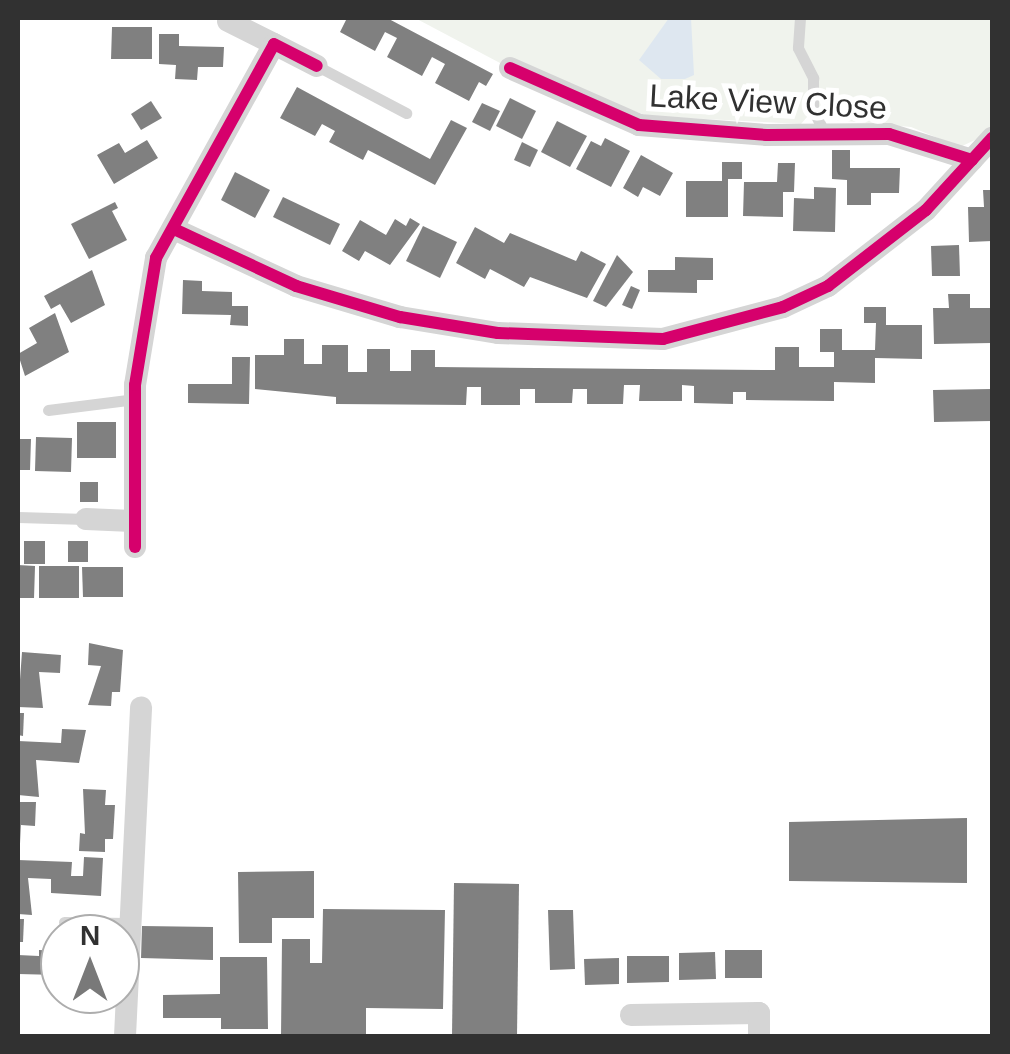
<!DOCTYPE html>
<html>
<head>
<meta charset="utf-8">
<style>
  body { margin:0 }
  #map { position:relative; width:1010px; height:1054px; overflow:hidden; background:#fff; font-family:Arial,sans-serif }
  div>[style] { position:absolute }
  .green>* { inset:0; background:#f0f3ed }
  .water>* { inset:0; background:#dee7f0 }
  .building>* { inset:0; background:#808080 }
  .service>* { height:11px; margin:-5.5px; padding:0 5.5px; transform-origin:5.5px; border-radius:5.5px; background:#d5d5d5 }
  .minor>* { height:22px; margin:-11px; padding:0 11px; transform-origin:11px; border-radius:11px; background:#d5d5d5 }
  .cycleway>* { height:12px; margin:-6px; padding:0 6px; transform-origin:6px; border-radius:6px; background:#d6006c }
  span { translate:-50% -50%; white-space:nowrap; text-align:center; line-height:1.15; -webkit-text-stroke:10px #fff; paint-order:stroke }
  .street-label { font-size:32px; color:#313131 }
  .frame { position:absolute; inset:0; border:20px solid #313131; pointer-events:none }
  .north { position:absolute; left:40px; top:914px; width:100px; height:100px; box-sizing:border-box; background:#fff; border:2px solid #adadad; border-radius:50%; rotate:0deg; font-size:28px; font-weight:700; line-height:40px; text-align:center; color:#313131 }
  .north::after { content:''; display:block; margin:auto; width:35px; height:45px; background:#797979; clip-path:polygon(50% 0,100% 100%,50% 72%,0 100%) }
</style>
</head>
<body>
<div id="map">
  <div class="green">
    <i style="clip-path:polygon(415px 18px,992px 18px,992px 132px,960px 147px,911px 127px,835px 120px,813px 110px,801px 124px,648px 116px,500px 63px)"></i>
  </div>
  <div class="water">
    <i style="clip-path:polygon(669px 18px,691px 18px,694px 75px,685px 79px,661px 79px,639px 60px)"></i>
  </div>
  <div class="building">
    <i style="clip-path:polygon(347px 18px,387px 18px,493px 74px,486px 86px,479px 82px,469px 101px,435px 83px,445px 64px,432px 57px,422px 76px,387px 57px,397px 38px,385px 32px,375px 51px,340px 32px)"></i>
    <i style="clip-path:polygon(112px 27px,152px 27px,152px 59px,111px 59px)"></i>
    <i style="clip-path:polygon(159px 34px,179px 34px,179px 46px,224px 47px,223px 67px,198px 67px,197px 80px,175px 79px,176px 65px,159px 64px)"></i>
    <i style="clip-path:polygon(297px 87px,430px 159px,451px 120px,467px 128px,435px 185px,368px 150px,363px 160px,329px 142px,335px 131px,322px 124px,315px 136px,280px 118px)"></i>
    <i style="clip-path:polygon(510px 98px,536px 111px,522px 139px,496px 126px)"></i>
    <i style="clip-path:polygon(151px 101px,162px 118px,141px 130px,131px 114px)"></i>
    <i style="clip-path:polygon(482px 103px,500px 111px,490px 131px,472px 122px)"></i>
    <i style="clip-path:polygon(557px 121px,587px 136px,570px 167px,541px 152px)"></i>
    <i style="clip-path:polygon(605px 138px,630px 151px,611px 187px,576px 169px,591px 141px,601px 146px)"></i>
    <i style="clip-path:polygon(147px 140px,158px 158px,114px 184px,97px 155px,119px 143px,125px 153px)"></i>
    <i style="clip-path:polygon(522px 142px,538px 150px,530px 167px,514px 160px)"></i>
    <i style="clip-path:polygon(832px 150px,850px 150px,850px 168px,900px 168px,899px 193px,871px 193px,871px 205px,847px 205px,847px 180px,832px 179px)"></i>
    <i style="clip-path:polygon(641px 155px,673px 173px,660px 196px,643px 187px,638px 197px,623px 188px)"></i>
    <i style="clip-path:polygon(722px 162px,742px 162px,742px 179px,728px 179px,728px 217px,686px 217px,686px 181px,722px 181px)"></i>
    <i style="clip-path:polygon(778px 163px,795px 163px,794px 192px,783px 192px,783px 217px,743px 216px,744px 182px,777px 182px)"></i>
    <i style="clip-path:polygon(235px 172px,270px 190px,255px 218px,221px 200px)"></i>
    <i style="clip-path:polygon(814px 187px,836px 188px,835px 232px,793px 231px,794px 198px,814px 199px)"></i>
    <i style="clip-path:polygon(983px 190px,992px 190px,992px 241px,969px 242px,968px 207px,984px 207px)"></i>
    <i style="clip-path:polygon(283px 197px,340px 224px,330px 245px,273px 217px)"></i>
    <i style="clip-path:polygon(115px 202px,118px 208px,112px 211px,127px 240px,89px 259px,71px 224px)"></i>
    <i style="clip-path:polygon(410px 218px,420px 224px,390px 265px,365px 251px,359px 261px,342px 251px,360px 220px,386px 235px,395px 219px,406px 226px)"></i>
    <i style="clip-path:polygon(423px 226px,457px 242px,440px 278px,406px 261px)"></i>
    <i style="clip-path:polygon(475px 227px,504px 243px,510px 233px,576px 261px,581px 251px,606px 264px,587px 298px,530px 277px,524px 287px,490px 269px,485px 279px,456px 263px)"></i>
    <i style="clip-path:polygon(959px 245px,960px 276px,932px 276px,931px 246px)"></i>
    <i style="clip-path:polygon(617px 255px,633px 272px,606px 307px,593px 301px)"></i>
    <i style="clip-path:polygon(675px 257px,713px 258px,713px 280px,697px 280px,697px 293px,648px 292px,648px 270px,675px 270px)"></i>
    <i style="clip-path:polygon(92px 270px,105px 305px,71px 323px,60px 304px,51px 309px,44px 296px)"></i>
    <i style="clip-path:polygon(183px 280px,202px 281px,202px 291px,232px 292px,232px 306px,248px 306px,248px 326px,230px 325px,231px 315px,182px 314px)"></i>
    <i style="clip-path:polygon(631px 286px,640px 290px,632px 309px,622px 305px)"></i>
    <i style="clip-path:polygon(948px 294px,970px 294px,970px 308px,992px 308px,992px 343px,934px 344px,933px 308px,949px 308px)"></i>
    <i style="clip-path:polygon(864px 307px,886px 307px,886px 325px,922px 325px,922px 359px,875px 358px,875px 383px,834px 382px,834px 401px,746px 400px,746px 392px,733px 392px,733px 404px,694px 403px,694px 386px,682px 385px,682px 401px,639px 401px,640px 385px,624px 385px,623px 404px,587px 404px,587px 389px,573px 389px,572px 403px,535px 403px,535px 389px,520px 389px,520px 405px,481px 405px,481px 387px,467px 387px,466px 405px,336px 404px,336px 397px,255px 389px,255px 355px,284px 355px,284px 339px,304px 339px,304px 364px,322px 364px,322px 345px,348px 345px,348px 372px,367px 372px,367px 349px,390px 349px,390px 371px,411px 371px,411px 350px,435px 350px,435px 367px,775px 370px,775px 347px,799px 347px,799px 367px,834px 367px,834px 352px,820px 352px,820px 329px,842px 329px,842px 350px,875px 350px,876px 323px,864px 323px)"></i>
    <i style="clip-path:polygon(55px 313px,69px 352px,25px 376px,18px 354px,37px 343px,29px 328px)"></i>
    <i style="clip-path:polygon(232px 357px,250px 357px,249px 404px,188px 403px,188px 384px,232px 384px)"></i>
    <i style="clip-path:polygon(992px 389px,992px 421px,934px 422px,933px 390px)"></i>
    <i style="clip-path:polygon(77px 422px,116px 422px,116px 458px,77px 458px)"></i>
    <i style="clip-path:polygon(36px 437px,72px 438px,71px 472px,35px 471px)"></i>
    <i style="clip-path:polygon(18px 439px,31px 439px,30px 470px,18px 470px)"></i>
    <i style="clip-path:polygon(80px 482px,98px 482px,98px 502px,80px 502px)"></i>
    <i style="clip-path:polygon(24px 541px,45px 541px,45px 564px,24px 564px)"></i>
    <i style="clip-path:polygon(68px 541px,88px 541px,88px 562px,68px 562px)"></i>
    <i style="clip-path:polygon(18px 565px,35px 566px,34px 598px,18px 598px)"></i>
    <i style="clip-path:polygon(39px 566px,79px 566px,79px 598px,39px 598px)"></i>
    <i style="clip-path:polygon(82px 567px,123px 567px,123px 597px,83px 597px)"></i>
    <i style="clip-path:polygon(89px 643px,123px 650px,120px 692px,112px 692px,111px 706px,88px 705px,101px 666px,88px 665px)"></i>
    <i style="clip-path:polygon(22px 652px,61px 655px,60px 673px,39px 672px,43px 708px,18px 707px)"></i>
    <i style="clip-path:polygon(18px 713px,24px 713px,23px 736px,18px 735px)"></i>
    <i style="clip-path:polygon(62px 729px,86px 730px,79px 763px,36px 760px,39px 797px,18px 795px,18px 741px,61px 743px)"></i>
    <i style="clip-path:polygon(83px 789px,106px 790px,105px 805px,115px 805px,113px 839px,105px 839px,105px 852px,79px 851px,80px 833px,85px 834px)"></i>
    <i style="clip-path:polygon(19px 802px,36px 802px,35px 826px,21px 825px,21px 844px)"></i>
    <i style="clip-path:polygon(967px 818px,967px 883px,789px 881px,789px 822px)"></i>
    <i style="clip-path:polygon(84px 857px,103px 858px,101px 896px,51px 893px,51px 879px,28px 878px,32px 915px,18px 914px,18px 860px,72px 862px,71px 876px,83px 876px)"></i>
    <i style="clip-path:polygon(314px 871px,314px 918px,272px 918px,272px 943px,239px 943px,238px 872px)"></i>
    <i style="clip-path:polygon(454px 883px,519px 884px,517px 1036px,452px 1036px)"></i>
    <i style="clip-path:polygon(323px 909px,445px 910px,443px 1009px,366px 1008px,366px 1035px,281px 1036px,282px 939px,310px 939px,310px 963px,322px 963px)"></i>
    <i style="clip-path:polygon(548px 910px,573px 910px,575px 969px,550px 970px)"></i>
    <i style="clip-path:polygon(18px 919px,24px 919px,23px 942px,18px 942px)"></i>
    <i style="clip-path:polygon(142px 926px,213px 927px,213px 960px,141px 958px)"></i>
    <i style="clip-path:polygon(39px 950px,60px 951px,58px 975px,18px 974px,18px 955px,39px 956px)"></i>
    <i style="clip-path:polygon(725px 950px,762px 950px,762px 978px,725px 978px)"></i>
    <i style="clip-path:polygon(715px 952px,716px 979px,679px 980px,679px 953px)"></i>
    <i style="clip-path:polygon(627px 956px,669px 956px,669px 982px,627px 983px)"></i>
    <i style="clip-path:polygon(220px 957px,267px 957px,268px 1029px,221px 1029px,221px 1018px,163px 1018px,163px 995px,220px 994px)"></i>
    <i style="clip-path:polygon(619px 958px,619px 984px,585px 985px,584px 959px)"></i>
  </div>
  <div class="service">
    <i style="left:800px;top:18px;width:30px;rotate:94deg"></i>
    <i style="left:798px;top:48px;width:34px;rotate:63deg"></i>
    <i style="left:813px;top:78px;width:32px;rotate:90deg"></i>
    <i style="left:813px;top:110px;width:22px;rotate:63deg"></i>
    <i style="left:317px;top:66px;width:101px;rotate:27.8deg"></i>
    <i style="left:48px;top:410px;width:88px;rotate:-7.2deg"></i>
    <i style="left:18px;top:517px;width:68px;rotate:1.7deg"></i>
    <i style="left:64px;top:922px;width:62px;rotate:0.9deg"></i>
  </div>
  <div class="minor">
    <i style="left:228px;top:21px;width:51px;rotate:26.6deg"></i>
    <i style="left:510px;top:68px;width:141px;rotate:23.8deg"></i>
    <i style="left:639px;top:125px;width:128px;rotate:4.5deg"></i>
    <i style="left:767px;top:135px;width:122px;rotate:-0.5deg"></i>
    <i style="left:889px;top:134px;width:87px;rotate:17.4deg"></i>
    <i style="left:174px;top:229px;width:135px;rotate:25deg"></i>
    <i style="left:296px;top:286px;width:109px;rotate:16.6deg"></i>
    <i style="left:400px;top:317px;width:99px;rotate:9.3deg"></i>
    <i style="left:498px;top:333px;width:165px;rotate:2.1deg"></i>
    <i style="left:663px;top:339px;width:124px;rotate:-14.9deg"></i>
    <i style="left:783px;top:307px;width:50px;rotate:-25deg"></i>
    <i style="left:828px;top:286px;width:124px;rotate:-37.8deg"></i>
    <i style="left:926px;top:210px;width:98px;rotate:-47.5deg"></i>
    <i style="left:86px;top:519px;width:46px;rotate:2.5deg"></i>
    <i style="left:135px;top:547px;width:162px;rotate:-90deg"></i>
    <i style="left:135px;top:385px;width:129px;rotate:-80.6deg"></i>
    <i style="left:156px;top:258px;width:244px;rotate:-61.1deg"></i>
    <i style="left:274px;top:44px;width:48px;rotate:27.1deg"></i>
    <i style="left:631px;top:1015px;width:128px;rotate:-0.9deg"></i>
    <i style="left:759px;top:1013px;width:23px;rotate:90deg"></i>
    <i style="left:125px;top:1036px;width:329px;rotate:-87.2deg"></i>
  </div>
  <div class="cycleway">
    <i style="left:510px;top:68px;width:141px;rotate:23.8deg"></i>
    <i style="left:639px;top:125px;width:128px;rotate:4.5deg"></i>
    <i style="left:767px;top:135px;width:122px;rotate:-0.5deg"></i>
    <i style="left:889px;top:134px;width:87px;rotate:17.4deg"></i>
    <i style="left:174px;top:229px;width:135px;rotate:25deg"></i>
    <i style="left:296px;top:286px;width:109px;rotate:16.6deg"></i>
    <i style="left:400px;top:317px;width:99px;rotate:9.3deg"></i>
    <i style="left:498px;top:333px;width:165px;rotate:2.1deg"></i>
    <i style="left:663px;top:339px;width:124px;rotate:-14.9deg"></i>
    <i style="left:783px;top:307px;width:50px;rotate:-25deg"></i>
    <i style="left:828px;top:286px;width:124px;rotate:-37.8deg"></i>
    <i style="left:926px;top:210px;width:98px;rotate:-47.5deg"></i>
    <i style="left:135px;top:547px;width:162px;rotate:-90deg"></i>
    <i style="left:135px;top:385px;width:129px;rotate:-80.6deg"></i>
    <i style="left:156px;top:258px;width:244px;rotate:-61.1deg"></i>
    <i style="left:274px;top:44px;width:48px;rotate:27.1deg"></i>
  </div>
  <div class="street-label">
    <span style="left:768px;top:102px;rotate:3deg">Lake View Close</span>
  </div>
  <div class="frame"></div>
  <div class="north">N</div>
</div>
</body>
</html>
